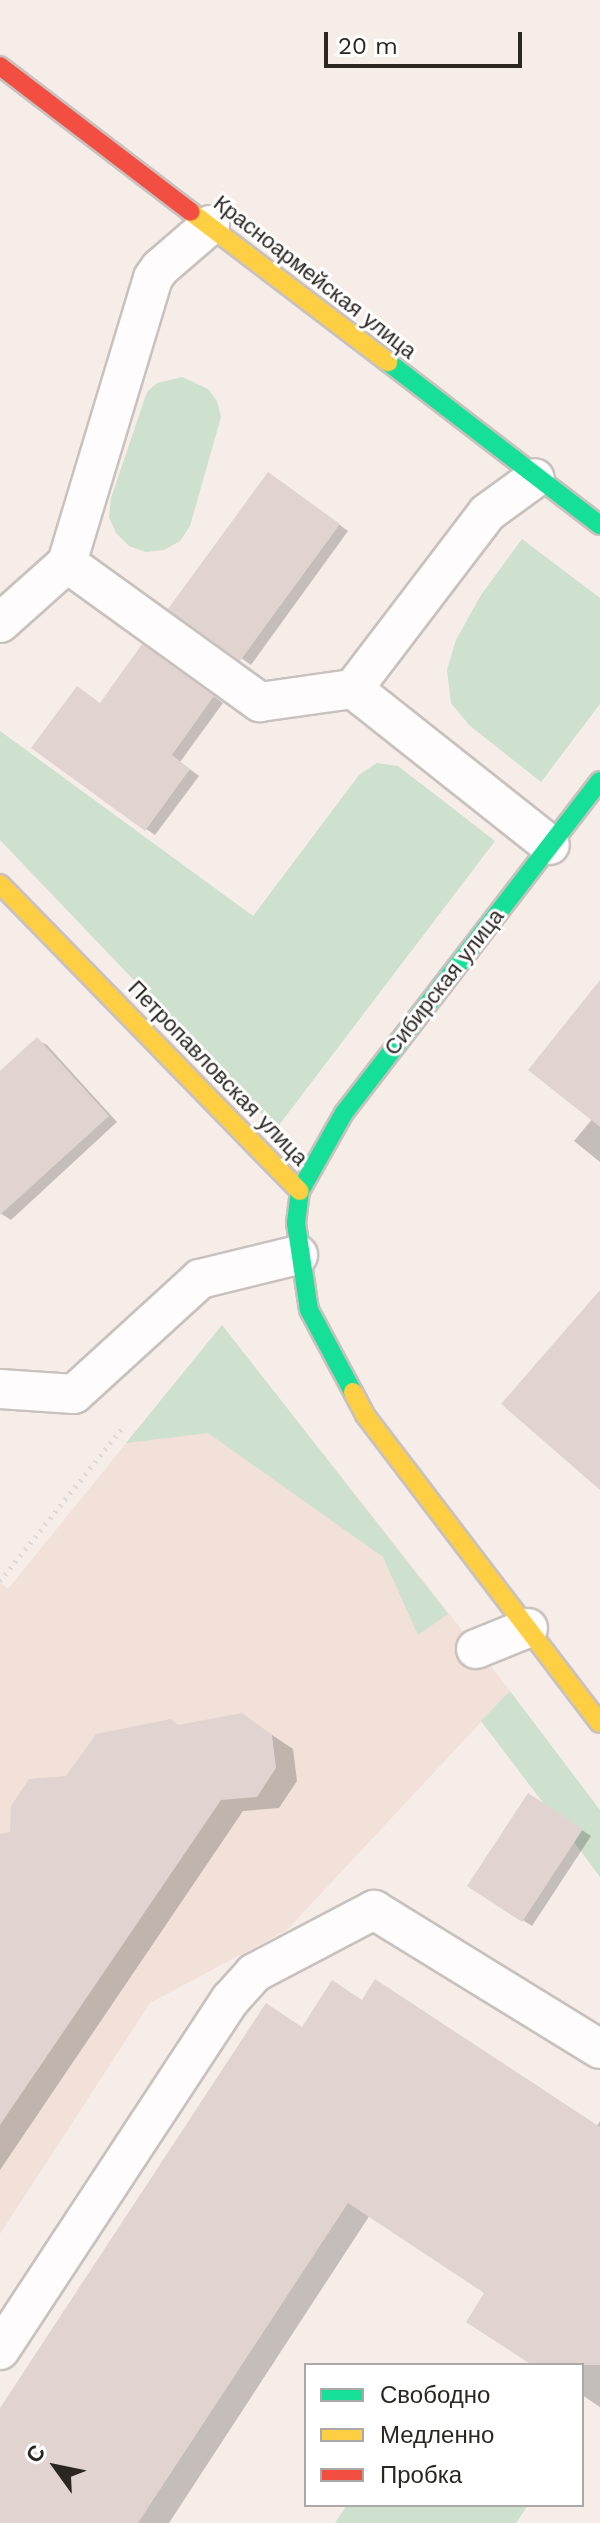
<!DOCTYPE html>
<html>
<head>
<meta charset="utf-8">
<style>
  body { margin:0 }
  #map { position:relative; width:600px; height:2523px; overflow:hidden; background:#f6ede9; font-family:"Work Sans",sans-serif }
  div>[style] { position:absolute }
  .built>* { inset:0; background:#f1e1d8 }
  .green>* { inset:0; background:#cee0ce }
  .shadow>* { inset:0; background:#0003 }
  .building>* { inset:0; background:#e1d3d0 }
  .path>* { height:5px; margin-top:-2.5px; transform-origin:0; background:repeating-linear-gradient(90deg,#dcd9d8 0 2px,transparent 0 8px) }
  .roads { filter:drop-shadow(2px 0 #c8c1be) drop-shadow(-2px 0 #c8c1be) drop-shadow(0 2px #c8c1be) drop-shadow(0 -2px #c8c1be) }
  .lane>* { height:38px; margin:-19px; padding:0 19px; transform-origin:19px; border-radius:19px; background:#fefcfc }
  .fast>* { height:18px; margin:-9px; padding:0 9px; transform-origin:9px; border-radius:9px; background:#16e098 }
  .slow>* { height:18px; margin:-9px; padding:0 9px; transform-origin:9px; border-radius:9px; background:#ffcf43 }
  .jam>* { height:18px; margin:-9px; padding:0 9px; transform-origin:9px; border-radius:9px; background:#f24e42 }
  span { translate:-50% -50%; white-space:nowrap; text-align:center; line-height:1.15; -webkit-text-stroke:6px #fff; paint-order:stroke }
  .street-label { font-size:22px; color:#2c2623 }
  .legend { position:absolute; left:304px; top:2363px; width:280px; height:144px; box-sizing:border-box; background:#fff; border:2px solid #aba8a7; margin:0; padding:10px 14px; list-style:none; font-size:24px; color:#2c2623 }
  .legend li { display:flex; align-items:center; gap:16px; height:40px }
  .legend b { width:40px; border:2px solid #aba8a7 }
  .north { position:absolute; left:16px; top:2427px; width:80px; height:80px; -webkit-text-stroke:6px #fff; paint-order:stroke; rotate:303deg; font-size:22px; font-weight:700; line-height:32px; text-align:center; color:#2c2623 }
  .north::after { content:''; display:block; margin:auto; width:28px; height:36px; background:#2c2623; clip-path:polygon(50% 0,100% 100%,50% 72%,0 100%) }
  .scale { position:absolute; left:324px; top:32px; width:198px; height:36px; box-sizing:border-box; border:4px solid #2c2623; border-top:0; padding-left:10px; font-size:24px; line-height:28px; white-space:nowrap; color:#2c2623; -webkit-text-stroke:6px #fff; paint-order:stroke }
</style>
</head>
<body>
<div id="map">
  <div class="built">
    <i style="clip-path:polygon(222px 1325px,510px 1691px,287px 1930px,150px 2003px,0 2234px,0 1582px,8px 1589px)"></i>
  </div>
  <div class="green">
    <i style="clip-path:polygon(182px 377px,208px 389px,217px 401px,221px 417px,190px 526px,180px 541px,164px 550px,146px 552px,129px 546px,116px 533px,109px 517px,111px 498px,147px 392px,157px 383px)"></i>
    <i style="clip-path:polygon(522px 539px,600px 598px,600px 704px,541px 782px,469px 725px,451px 703px,447px 670px,456px 640px,481px 595px)"></i>
    <i style="clip-path:polygon(0 731px,253px 916px,359px 775px,377px 763px,398px 766px,495px 841px,276px 1129px,0 840px)"></i>
    <i style="clip-path:polygon(222px 1325px,448px 1614px,418px 1635px,383px 1557px,208px 1433px,126px 1443px)"></i>
    <i style="clip-path:polygon(510px 1691px,600px 1810px,600px 1877px,574px 1842px,582px 1829px,544px 1804px,481px 1721px)"></i>
    <i style="clip-path:polygon(347px 2505px,528px 2505px,516px 2523px,335px 2523px)"></i>
  </div>
  <div class="shadow">
    <i style="clip-path:polygon(278px 480px,348px 531px,251px 665px,171px 608px)"></i>
    <i style="clip-path:polygon(152px 652px,223px 703px,180px 762px,199px 776px,155px 835px,146px 829px,101px 704px)"></i>
    <i style="clip-path:polygon(600px 1007px,600px 1162px,574px 1141px,593px 1118px)"></i>
    <i style="clip-path:polygon(37px 1040px,47px 1045px,117px 1122px,11px 1220px,0 1213px,0 1074px)"></i>
    <i style="clip-path:polygon(242px 1715px,293px 1749px,297px 1781px,279px 1808px,243px 1811px,0 2170px,0 1836px,12px 1834px,67px 1778px,180px 1727px)"></i>
    <i style="clip-path:polygon(538px 1801px,591px 1836px,532px 1926px,470px 1885px)"></i>
    <i style="clip-path:polygon(363px 2001px,597px 2126px,600px 2121px,600px 2407px,582px 2395px,582px 2365px,536px 2365px,487px 2292px,370px 2215px,169px 2523px,0 2523px,0 2412px,304px 2028px)"></i>
  </div>
  <div class="building">
    <i style="clip-path:polygon(268px 472px,340px 524px,240px 661px,168px 609px)"></i>
    <i style="clip-path:polygon(142px 644px,214px 696px,172px 755px,190px 769px,145px 831px,31px 748px,77px 686px,100px 703px)"></i>
    <i style="clip-path:polygon(600px 980px,600px 1127px,528px 1070px)"></i>
    <i style="clip-path:polygon(37px 1037px,109px 1116px,0 1215px,0 1071px)"></i>
    <i style="clip-path:polygon(600px 1290px,600px 1490px,501px 1404px)"></i>
    <i style="clip-path:polygon(242px 1713px,272px 1735px,276px 1768px,257px 1797px,221px 1800px,0 2125px,0 1834px,10px 1832px,11px 1806px,29px 1779px,66px 1776px,96px 1734px,171px 1719px,178px 1725px)"></i>
    <i style="clip-path:polygon(528px 1793px,583px 1829px,522px 1922px,467px 1886px)"></i>
    <i style="clip-path:polygon(375px 1979px,600px 2127px,600px 2365px,532px 2365px,466px 2322px,484px 2293px,348px 2203px,138px 2523px,0 2523px,0 2408px,266px 2003px,302px 2027px,332px 1980px,362px 2000px)"></i>
  </div>
  <div class="path">
    <i style="left:0;top:1581px;width:196px;rotate:-51.4deg"></i>
  </div>
  <div class="roads">
    <div class="lane">
      <i style="left:210px;top:225px;width:66px;rotate:139.3deg"></i>
      <i style="left:160px;top:268px;width:12px;rotate:125deg"></i>
      <i style="left:153px;top:278px;width:298px;rotate:106.8deg"></i>
      <i style="left:67px;top:563px;width:238px;rotate:35.8deg"></i>
      <i style="left:260px;top:702px;width:94px;rotate:-8deg"></i>
      <i style="left:353px;top:689px;width:221px;rotate:-52.7deg"></i>
      <i style="left:487px;top:513px;width:59px;rotate:-36.1deg"></i>
      <i style="left:0;top:623px;width:90px;rotate:-41.8deg"></i>
      <i style="left:353px;top:689px;width:251px;rotate:38.4deg"></i>
      <i style="left:0;top:1389px;width:74px;rotate:3.9deg"></i>
      <i style="left:74px;top:1394px;width:171px;rotate:-42.4deg"></i>
      <i style="left:200px;top:1279px;width:101px;rotate:-13.8deg"></i>
      <i style="left:476px;top:1649px;width:56px;rotate:-22deg"></i>
      <i style="left:0;top:2350px;width:419px;rotate:-56.7deg"></i>
      <i style="left:230px;top:2000px;width:36px;rotate:-48deg"></i>
      <i style="left:254px;top:1973px;width:136px;rotate:-27.7deg"></i>
      <i style="left:374px;top:1910px;width:265px;rotate:31.6deg"></i>
    </div>
    <div class="fast">
      <i style="left:388px;top:362px;width:267px;rotate:37.6deg"></i>
      <i style="left:353px;top:1392px;width:93px;rotate:-118.2deg"></i>
      <i style="left:309px;top:1310px;width:88px;rotate:-98.5deg"></i>
      <i style="left:296px;top:1223px;width:32px;rotate:-83deg"></i>
      <i style="left:300px;top:1191px;width:90px;rotate:-60.6deg"></i>
      <i style="left:344px;top:1113px;width:419px;rotate:-52.4deg"></i>
    </div>
    <div class="slow">
      <i style="left:191px;top:212px;width:248px;rotate:37.3deg"></i>
      <i style="left:0;top:884px;width:429px;rotate:45.7deg"></i>
      <i style="left:353px;top:1392px;width:26px;rotate:62deg"></i>
      <i style="left:365px;top:1415px;width:387px;rotate:52.7deg"></i>
    </div>
    <div class="jam">
      <i style="left:0;top:66px;width:240px;rotate:37.4deg"></i>
    </div>
  </div>
  <div class="street-label">
    <span style="left:315px;top:277px;rotate:38deg">Красноармейская улица</span>
    <span style="left:444px;top:982px;rotate:-52deg">Сибирская улица</span>
    <span style="left:218px;top:1073px;rotate:46deg">Петропавловская улица</span>
  </div>
  <ul class="legend">
  <li><b style="height:10px;background:#16e098"></b>Свободно</li>
  <li><b style="height:10px;background:#ffcf43"></b>Медленно</li>
  <li><b style="height:10px;background:#f24e42"></b>Пробка</li>
  </ul>
  <div class="north">С</div>
  <div class="scale">20 m</div>
</div>
</body>
</html>
